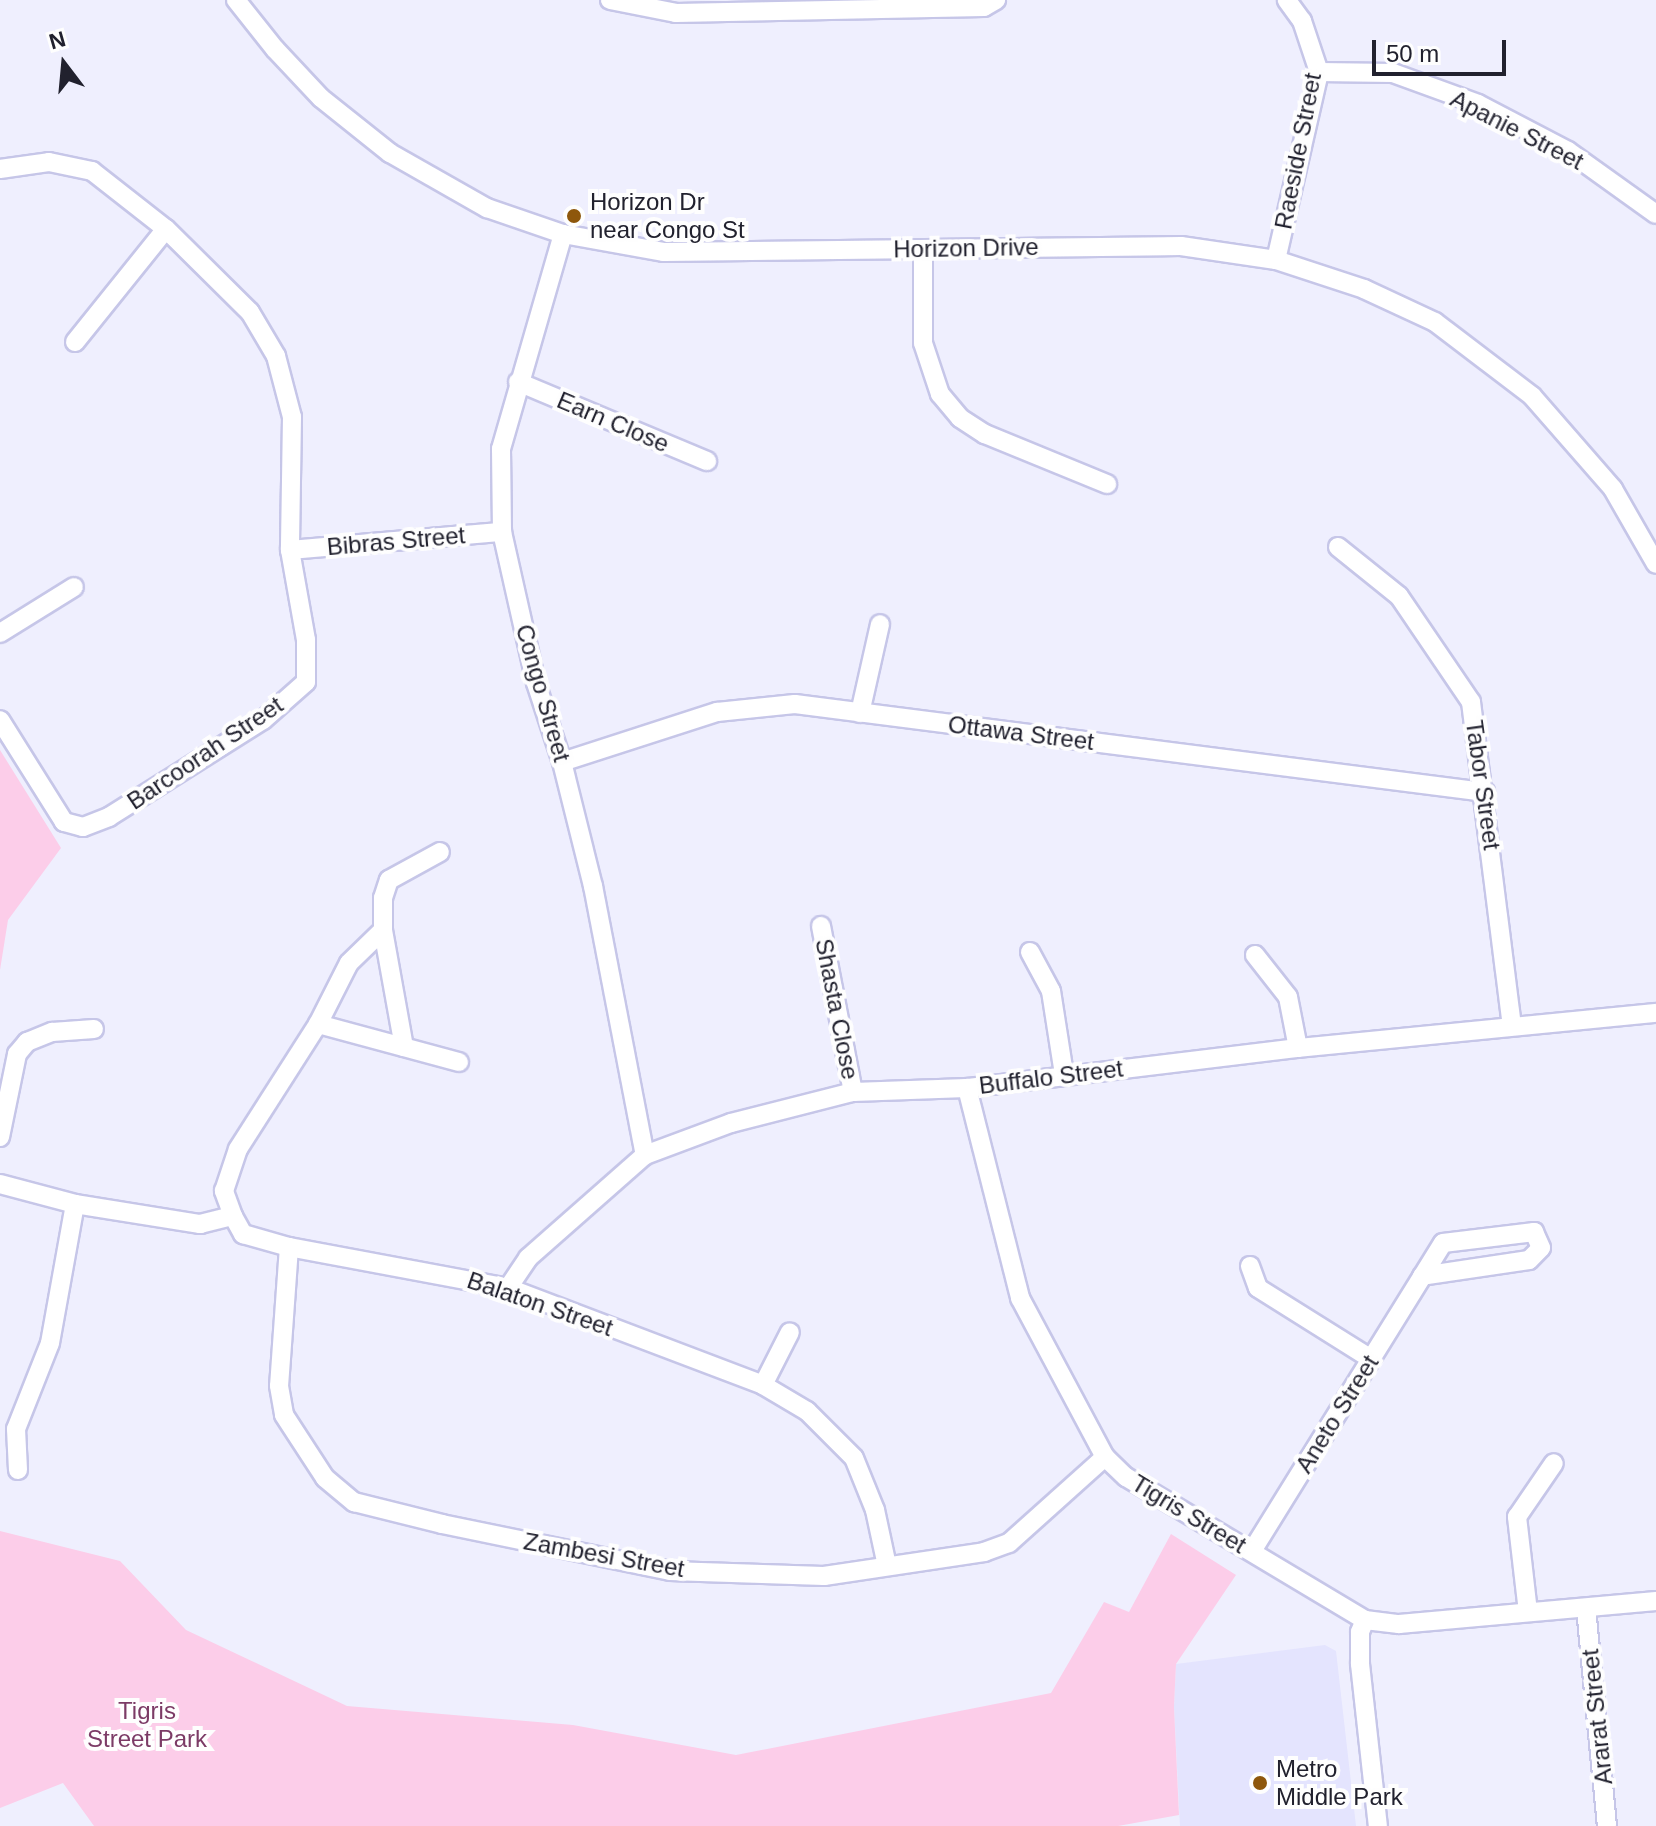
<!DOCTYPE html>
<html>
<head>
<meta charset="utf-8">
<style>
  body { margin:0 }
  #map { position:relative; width:1656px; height:1826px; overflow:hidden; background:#efeffe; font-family:Arial,sans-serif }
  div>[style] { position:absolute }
  .built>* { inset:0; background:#e4e4fe }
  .green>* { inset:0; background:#fccde9 }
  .roads { filter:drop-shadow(2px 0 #c6c6e8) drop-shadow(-2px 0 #c6c6e8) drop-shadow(0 2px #c6c6e8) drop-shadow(0 -2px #c6c6e8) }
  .minor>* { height:18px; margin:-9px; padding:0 9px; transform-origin:9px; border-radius:9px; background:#fff }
  .dots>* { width:22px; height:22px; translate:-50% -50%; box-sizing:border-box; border:4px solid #fefefe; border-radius:50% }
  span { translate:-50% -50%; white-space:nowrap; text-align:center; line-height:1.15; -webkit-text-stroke:8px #fefefe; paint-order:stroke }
  .street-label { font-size:24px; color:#21212e }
  .poi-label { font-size:24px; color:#21212e }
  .left { translate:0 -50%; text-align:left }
  .park-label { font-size:24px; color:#7c3b66 }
  .north { position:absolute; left:24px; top:24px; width:80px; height:80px; -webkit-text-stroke:6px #fefefe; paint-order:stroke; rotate:344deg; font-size:22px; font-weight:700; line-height:32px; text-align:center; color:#21212e }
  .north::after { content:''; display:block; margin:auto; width:28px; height:36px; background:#21212e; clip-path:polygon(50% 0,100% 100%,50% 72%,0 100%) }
  .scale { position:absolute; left:1372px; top:40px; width:134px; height:36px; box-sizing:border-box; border:4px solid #21212e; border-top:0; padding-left:10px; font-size:24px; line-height:28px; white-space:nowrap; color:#21212e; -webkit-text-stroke:6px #fefefe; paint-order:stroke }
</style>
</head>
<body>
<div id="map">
  <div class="built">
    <i style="clip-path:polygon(1325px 1645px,1336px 1651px,1356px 1826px,1180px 1826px,1174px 1707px,1176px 1664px)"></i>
  </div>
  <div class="green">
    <i style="clip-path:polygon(0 750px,61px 848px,8px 920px,0 970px)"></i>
    <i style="clip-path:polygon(0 1531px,120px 1561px,186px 1630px,347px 1706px,573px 1725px,736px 1755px,1051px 1693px,1104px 1602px,1129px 1612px,1171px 1534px,1236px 1575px,1176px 1664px,1174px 1707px,1179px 1815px,1118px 1826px,94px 1826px,63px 1783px,0 1808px)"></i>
  </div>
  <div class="roads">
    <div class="minor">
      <i style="left:236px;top:0;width:63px;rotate:51.5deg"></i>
      <i style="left:275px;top:49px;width:67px;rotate:46.8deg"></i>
      <i style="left:321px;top:98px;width:88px;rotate:38.6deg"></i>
      <i style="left:390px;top:153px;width:112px;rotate:29.6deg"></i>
      <i style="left:487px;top:208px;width:80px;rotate:18.9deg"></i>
      <i style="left:563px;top:234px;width:103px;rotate:10.1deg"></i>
      <i style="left:664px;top:252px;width:517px;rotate:-0.66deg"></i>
      <i style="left:1181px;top:246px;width:96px;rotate:8.4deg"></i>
      <i style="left:1276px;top:260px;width:93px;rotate:18.2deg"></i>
      <i style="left:1364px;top:289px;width:78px;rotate:24.9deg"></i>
      <i style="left:1435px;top:322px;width:122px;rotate:37.3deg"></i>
      <i style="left:1532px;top:396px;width:123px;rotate:48.9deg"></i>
      <i style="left:1613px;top:489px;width:86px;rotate:60.2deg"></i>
      <i style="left:610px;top:0;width:67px;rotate:11.1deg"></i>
      <i style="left:676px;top:13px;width:308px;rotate:-1.1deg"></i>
      <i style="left:984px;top:7px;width:14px;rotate:-30deg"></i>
      <i style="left:1319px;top:72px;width:74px;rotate:0.8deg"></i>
      <i style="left:1393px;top:73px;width:90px;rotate:20deg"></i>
      <i style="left:1478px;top:104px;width:102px;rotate:27.6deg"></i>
      <i style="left:1568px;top:151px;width:108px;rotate:35.6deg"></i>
      <i style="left:0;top:169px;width:49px;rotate:-8.1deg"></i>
      <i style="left:49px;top:162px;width:44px;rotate:11.8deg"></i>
      <i style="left:92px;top:171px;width:94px;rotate:38.1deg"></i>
      <i style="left:166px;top:229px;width:118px;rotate:44.7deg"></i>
      <i style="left:250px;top:312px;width:51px;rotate:59.4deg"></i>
      <i style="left:276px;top:356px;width:63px;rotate:75.3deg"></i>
      <i style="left:292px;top:417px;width:133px;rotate:90.9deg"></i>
      <i style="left:290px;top:550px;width:91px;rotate:79.9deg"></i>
      <i style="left:306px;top:640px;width:42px;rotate:90deg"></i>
      <i style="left:306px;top:682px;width:57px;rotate:138.5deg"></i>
      <i style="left:263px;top:720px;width:182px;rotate:147.8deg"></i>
      <i style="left:109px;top:817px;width:28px;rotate:159deg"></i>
      <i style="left:83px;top:827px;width:20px;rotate:-165deg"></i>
      <i style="left:64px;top:822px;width:120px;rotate:-122.1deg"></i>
      <i style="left:563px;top:234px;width:224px;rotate:106.1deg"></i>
      <i style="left:501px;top:449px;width:83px;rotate:89.3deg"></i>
      <i style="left:502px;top:532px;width:155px;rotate:77.3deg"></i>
      <i style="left:536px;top:683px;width:83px;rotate:71.8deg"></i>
      <i style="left:562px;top:762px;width:128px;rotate:76deg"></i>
      <i style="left:593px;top:886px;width:274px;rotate:79.1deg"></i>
      <i style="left:923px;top:249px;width:94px;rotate:90deg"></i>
      <i style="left:923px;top:343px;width:54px;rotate:71.6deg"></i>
      <i style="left:940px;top:394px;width:31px;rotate:50deg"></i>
      <i style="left:960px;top:418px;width:30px;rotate:33deg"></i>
      <i style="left:985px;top:434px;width:132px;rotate:22.3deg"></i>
      <i style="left:1276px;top:260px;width:193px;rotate:-77.1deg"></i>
      <i style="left:1319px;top:72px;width:54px;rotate:-108.4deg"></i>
      <i style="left:1302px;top:21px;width:26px;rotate:-126deg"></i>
      <i style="left:75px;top:342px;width:145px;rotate:-51.2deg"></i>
      <i style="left:518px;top:382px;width:205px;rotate:22.7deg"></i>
      <i style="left:1338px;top:547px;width:78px;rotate:38.8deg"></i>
      <i style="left:1399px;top:596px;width:128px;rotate:55.8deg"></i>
      <i style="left:1471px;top:702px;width:326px;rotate:82.8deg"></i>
      <i style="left:290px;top:550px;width:213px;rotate:-4.9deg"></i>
      <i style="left:0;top:633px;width:87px;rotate:-31.9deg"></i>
      <i style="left:860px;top:713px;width:91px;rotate:-77.3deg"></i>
      <i style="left:562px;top:762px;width:163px;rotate:-17.9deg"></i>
      <i style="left:717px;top:712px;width:78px;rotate:-5.9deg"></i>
      <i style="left:795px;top:704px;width:696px;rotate:7.27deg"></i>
      <i style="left:821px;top:926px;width:169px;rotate:79.1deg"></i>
      <i style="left:1030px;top:952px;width:44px;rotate:61.7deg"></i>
      <i style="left:1051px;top:991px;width:84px;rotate:81.1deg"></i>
      <i style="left:1255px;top:955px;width:53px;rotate:51.8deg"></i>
      <i style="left:1288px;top:997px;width:52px;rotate:78.9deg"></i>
      <i style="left:318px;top:1024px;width:68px;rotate:-63.1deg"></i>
      <i style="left:349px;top:963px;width:47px;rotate:-44.1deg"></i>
      <i style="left:404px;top:1047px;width:119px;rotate:-100.2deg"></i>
      <i style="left:383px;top:930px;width:32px;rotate:-90deg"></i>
      <i style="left:383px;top:898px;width:19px;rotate:-72deg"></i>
      <i style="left:389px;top:880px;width:58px;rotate:-28.8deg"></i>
      <i style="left:967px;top:1088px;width:217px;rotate:75.8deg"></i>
      <i style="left:1020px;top:1298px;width:180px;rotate:61.9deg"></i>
      <i style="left:1105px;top:1457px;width:29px;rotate:44deg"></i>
      <i style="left:1126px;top:1477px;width:279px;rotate:30.9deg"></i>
      <i style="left:1365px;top:1620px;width:34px;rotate:7deg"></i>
      <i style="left:1399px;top:1624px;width:258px;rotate:-5.1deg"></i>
      <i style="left:0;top:1137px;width:85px;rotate:-78.4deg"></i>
      <i style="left:17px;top:1054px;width:16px;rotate:-50deg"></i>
      <i style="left:27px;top:1042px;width:27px;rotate:-22deg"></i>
      <i style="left:52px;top:1032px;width:42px;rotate:-4.1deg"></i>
      <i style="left:0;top:1184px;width:78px;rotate:14.9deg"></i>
      <i style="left:75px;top:1204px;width:127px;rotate:9.1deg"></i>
      <i style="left:200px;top:1224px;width:34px;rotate:-14deg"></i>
      <i style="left:233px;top:1216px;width:21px;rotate:61deg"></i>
      <i style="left:243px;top:1234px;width:48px;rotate:15.8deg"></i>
      <i style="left:289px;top:1247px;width:223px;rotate:10.6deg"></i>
      <i style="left:508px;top:1288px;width:273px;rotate:20.8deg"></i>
      <i style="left:763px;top:1385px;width:51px;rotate:30.6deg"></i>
      <i style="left:807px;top:1411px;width:66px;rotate:45deg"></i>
      <i style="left:854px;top:1458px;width:56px;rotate:68deg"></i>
      <i style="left:875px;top:1510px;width:57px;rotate:77.9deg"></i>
      <i style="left:233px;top:1216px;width:27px;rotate:-110deg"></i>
      <i style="left:224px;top:1191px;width:44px;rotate:-71.6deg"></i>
      <i style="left:238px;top:1149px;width:148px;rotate:-57.4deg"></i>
      <i style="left:318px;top:1024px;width:146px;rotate:15.1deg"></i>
      <i style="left:289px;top:1247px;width:139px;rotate:94.1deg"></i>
      <i style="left:279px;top:1386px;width:29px;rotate:80deg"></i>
      <i style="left:284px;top:1415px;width:75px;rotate:56.9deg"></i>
      <i style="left:325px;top:1478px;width:38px;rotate:40deg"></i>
      <i style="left:354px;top:1502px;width:91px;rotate:14deg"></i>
      <i style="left:442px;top:1524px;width:233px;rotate:11.6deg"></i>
      <i style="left:670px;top:1571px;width:154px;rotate:1.9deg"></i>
      <i style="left:824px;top:1576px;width:162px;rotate:-8.5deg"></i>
      <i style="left:984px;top:1552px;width:27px;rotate:-20deg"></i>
      <i style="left:1009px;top:1543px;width:129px;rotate:-41.9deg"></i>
      <i style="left:1250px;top:1266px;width:23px;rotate:70deg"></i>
      <i style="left:1258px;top:1288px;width:133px;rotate:32.1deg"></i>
      <i style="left:508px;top:1288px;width:36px;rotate:-56deg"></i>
      <i style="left:528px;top:1258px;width:156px;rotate:-41.4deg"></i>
      <i style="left:645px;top:1155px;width:92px;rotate:-20.4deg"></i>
      <i style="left:731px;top:1123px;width:126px;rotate:-14.3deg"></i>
      <i style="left:853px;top:1092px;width:114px;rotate:-2deg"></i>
      <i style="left:967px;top:1088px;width:333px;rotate:-6.9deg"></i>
      <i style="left:1298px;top:1048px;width:360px;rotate:-5.6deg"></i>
      <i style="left:763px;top:1385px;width:59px;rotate:-63deg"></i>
      <i style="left:18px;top:1470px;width:41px;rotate:-92.8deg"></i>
      <i style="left:16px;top:1429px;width:92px;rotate:-68.4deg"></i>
      <i style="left:50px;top:1343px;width:141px;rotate:-79.8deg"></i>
      <i style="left:1252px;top:1551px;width:362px;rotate:-58.2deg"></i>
      <i style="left:1443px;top:1243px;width:92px;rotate:-6.9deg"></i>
      <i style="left:1534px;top:1232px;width:17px;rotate:66deg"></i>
      <i style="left:1541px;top:1248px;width:17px;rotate:135deg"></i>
      <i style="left:1529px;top:1260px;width:108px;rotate:171.5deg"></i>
      <i style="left:1586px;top:1608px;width:219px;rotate:84.5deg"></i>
      <i style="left:1528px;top:1612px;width:96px;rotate:-96.6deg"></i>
      <i style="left:1517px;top:1517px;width:65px;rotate:-55.6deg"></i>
      <i style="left:1365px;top:1620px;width:13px;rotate:113deg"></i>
      <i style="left:1360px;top:1632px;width:32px;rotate:90deg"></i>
      <i style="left:1360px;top:1664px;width:163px;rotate:83.7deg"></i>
    </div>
  </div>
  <div class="dots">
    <i style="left:574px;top:216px;background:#8e570c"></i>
    <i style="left:1260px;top:1783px;background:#8e570c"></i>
  </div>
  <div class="street-label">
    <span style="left:1517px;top:130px;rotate:27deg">Apanie Street</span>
    <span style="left:1298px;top:151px;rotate:-79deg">Raeside Street</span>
    <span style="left:966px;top:248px;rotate:-1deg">Horizon Drive</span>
    <span style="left:613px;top:422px;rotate:23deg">Earn Close</span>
    <span style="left:396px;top:541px;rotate:-5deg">Bibras Street</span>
    <span style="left:543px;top:693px;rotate:74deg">Congo Street</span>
    <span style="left:1021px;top:733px;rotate:7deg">Ottawa Street</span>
    <span style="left:205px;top:753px;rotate:-34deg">Barcoorah Street</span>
    <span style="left:1483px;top:785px;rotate:82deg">Tabor Street</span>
    <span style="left:837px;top:1009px;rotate:79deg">Shasta Close</span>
    <span style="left:1051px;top:1077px;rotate:-7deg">Buffalo Street</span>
    <span style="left:540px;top:1304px;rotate:19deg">Balaton Street</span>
    <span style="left:1337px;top:1414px;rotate:-58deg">Aneto Street</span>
    <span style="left:1189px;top:1514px;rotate:31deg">Tigris Street</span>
    <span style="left:604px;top:1555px;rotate:10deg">Zambesi Street</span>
    <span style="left:1597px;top:1717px;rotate:-96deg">Ararat Street</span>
  </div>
  <div class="poi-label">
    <span class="left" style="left:590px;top:216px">Horizon Dr<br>near Congo St</span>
    <span class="left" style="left:1276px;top:1783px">Metro<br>Middle Park</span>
  </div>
  <div class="park-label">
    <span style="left:147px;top:1725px">Tigris<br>Street Park</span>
  </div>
  <div class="north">N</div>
  <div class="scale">50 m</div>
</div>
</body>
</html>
